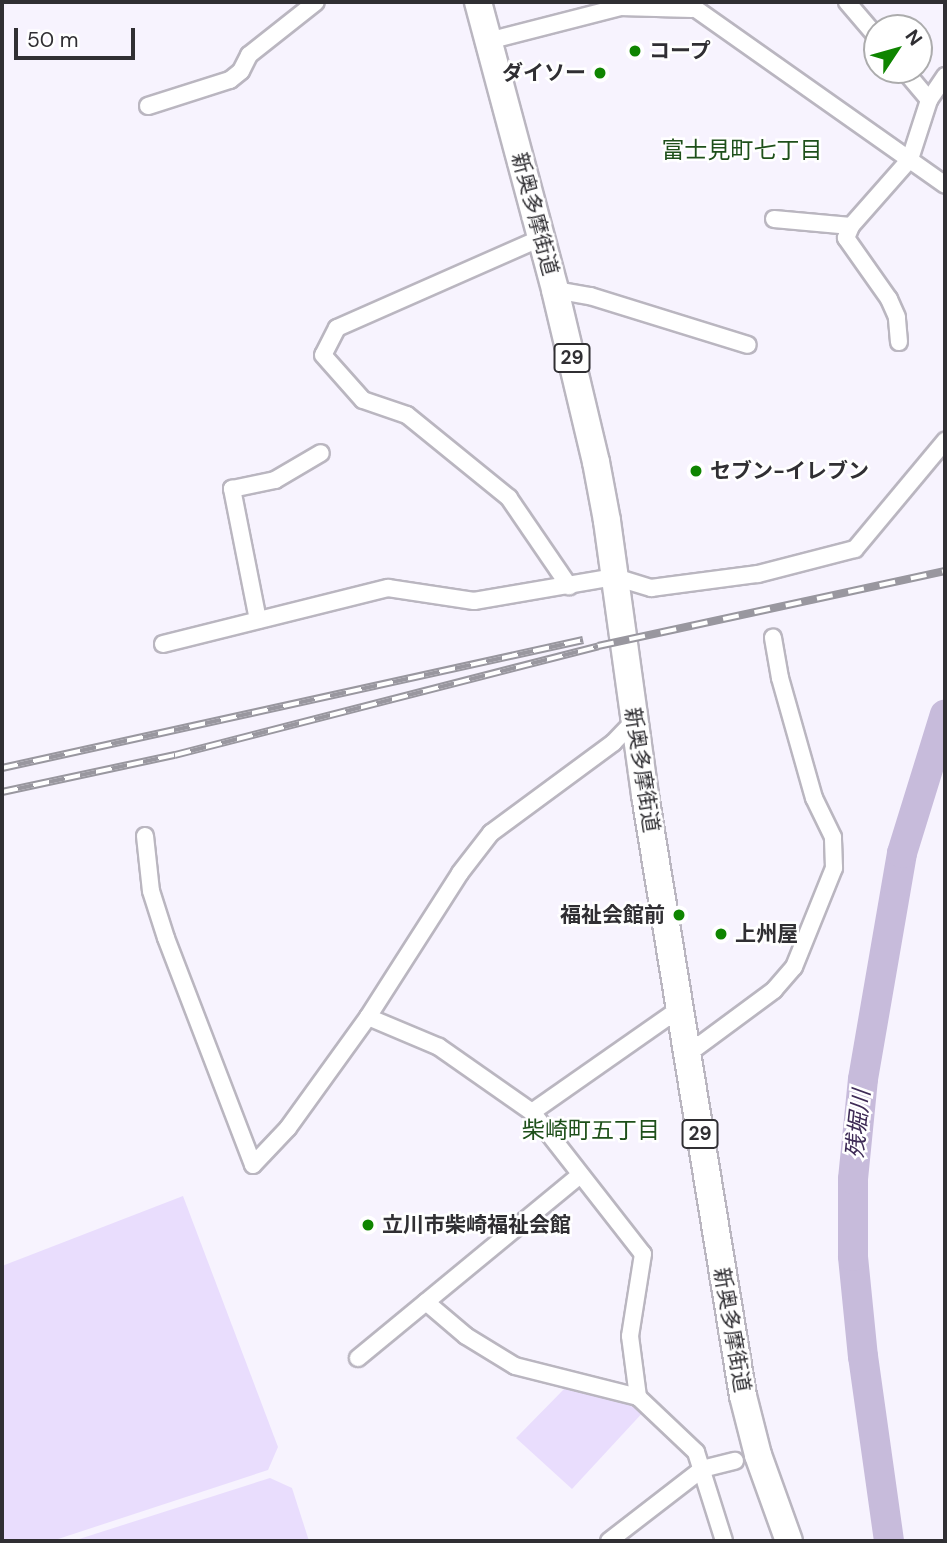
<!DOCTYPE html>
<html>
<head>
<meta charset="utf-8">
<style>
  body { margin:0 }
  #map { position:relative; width:947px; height:1543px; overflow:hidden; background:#f7f3fe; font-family:"DM Sans","Noto Sans JP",sans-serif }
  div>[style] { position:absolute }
  .green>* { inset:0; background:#e9ddfd }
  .river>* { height:30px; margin:-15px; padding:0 15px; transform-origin:15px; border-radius:15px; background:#c7bbdb }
  .roads { filter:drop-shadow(2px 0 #bab6c0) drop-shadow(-2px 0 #bab6c0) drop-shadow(0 2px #bab6c0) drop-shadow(0 -2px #bab6c0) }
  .street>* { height:16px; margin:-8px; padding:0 8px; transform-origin:8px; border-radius:8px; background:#fff }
  .primary>* { height:26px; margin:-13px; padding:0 13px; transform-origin:13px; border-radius:13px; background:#fff }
  .rail>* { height:8px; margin-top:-4px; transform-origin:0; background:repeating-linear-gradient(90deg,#fff 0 16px,#99979f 0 32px); box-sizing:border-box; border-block:2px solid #99979f }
  .dots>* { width:19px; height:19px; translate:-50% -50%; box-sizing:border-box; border:4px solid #fff; border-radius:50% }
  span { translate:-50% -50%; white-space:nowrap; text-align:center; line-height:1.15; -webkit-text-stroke:5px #fff; paint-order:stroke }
  .shield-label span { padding:2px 5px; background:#fff; border:2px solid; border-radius:5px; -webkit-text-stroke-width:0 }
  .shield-label { font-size:19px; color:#302f33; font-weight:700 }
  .poi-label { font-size:21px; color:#302f33; font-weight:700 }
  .left { translate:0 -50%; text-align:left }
  .right { translate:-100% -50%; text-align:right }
  .street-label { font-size:21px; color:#302f33 }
  .neighbourhood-label { font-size:23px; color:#1e501a }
  .water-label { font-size:23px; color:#3e2b56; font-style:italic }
  .frame { position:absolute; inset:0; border:4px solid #302f33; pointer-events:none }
  .north { position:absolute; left:863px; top:14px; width:70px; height:70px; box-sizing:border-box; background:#fff; border:2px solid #acacad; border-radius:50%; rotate:54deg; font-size:19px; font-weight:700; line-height:28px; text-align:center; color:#302f33 }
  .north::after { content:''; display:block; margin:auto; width:24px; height:32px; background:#0f8500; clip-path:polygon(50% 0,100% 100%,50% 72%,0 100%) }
  .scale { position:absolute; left:14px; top:28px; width:121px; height:32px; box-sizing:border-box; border:4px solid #302f33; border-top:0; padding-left:9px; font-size:21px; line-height:24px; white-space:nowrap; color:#302f33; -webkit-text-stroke:5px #fff; paint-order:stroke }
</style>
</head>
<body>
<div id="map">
  <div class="green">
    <i style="clip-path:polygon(183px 1196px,278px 1447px,268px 1470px,52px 1541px,2px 1541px,2px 1266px)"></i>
    <i style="clip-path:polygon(568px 1385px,635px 1402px,646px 1409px,572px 1489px,516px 1438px)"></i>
    <i style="clip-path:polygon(270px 1478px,292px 1488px,309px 1541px,73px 1541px)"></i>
  </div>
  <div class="river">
    <i style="left:889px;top:1541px;width:186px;rotate:-98deg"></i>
    <i style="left:863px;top:1357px;width:101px;rotate:-95.7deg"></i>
    <i style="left:853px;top:1256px;width:77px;rotate:-90deg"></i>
    <i style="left:853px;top:1179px;width:100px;rotate:-84.3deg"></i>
    <i style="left:863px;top:1079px;width:229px;rotate:-80.2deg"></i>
    <i style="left:902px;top:853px;width:145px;rotate:-72.8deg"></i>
  </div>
  <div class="roads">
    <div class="street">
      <i style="left:686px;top:2px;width:317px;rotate:35.2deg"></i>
      <i style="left:847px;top:2px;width:46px;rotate:49.4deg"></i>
      <i style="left:488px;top:41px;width:136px;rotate:-14.4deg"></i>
      <i style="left:620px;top:7px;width:72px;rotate:1.6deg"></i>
      <i style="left:904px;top:70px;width:39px;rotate:50deg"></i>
      <i style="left:929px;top:100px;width:29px;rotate:-56deg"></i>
      <i style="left:148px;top:106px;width:86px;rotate:-17.6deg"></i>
      <i style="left:230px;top:80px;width:14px;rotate:-39deg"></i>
      <i style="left:241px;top:71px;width:18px;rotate:-63deg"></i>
      <i style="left:249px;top:55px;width:85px;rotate:-38.3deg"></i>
      <i style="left:774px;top:219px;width:77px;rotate:5.2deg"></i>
      <i style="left:541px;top:238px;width:223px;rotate:156.2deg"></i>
      <i style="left:337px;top:328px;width:30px;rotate:117deg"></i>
      <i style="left:323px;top:355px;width:60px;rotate:48.4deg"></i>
      <i style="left:363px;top:400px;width:46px;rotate:18.8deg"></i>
      <i style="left:407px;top:415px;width:132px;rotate:39.1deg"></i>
      <i style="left:509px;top:498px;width:107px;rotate:55.7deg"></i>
      <i style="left:555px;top:290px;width:36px;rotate:10deg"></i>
      <i style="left:590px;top:296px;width:165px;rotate:17.2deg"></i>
      <i style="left:899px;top:342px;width:25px;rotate:-95deg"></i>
      <i style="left:897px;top:317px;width:20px;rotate:-114deg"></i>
      <i style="left:889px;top:299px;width:75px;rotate:-125.2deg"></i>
      <i style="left:846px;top:238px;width:13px;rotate:-67deg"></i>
      <i style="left:851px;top:226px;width:89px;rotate:-48.6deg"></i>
      <i style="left:910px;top:159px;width:62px;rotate:-72.1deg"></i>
      <i style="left:258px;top:620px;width:134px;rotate:-101.2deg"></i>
      <i style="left:232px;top:489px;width:44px;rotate:-11.8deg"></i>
      <i style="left:275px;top:480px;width:53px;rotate:-30.4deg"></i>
      <i style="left:163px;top:644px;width:232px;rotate:-14deg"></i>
      <i style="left:388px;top:588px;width:87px;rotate:8.6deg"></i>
      <i style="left:474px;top:601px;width:143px;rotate:-9.7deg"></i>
      <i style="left:615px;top:577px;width:38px;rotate:17deg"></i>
      <i style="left:651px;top:588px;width:108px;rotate:-7.5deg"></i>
      <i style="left:758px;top:574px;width:100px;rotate:-14.5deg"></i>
      <i style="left:855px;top:549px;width:141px;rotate:-50.2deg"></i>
      <i style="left:145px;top:836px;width:55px;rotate:83.8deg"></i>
      <i style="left:151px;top:891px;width:49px;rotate:72.3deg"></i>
      <i style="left:166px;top:938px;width:243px;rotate:69deg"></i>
      <i style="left:253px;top:1165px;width:51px;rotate:-46.6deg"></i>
      <i style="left:288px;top:1128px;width:137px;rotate:-54.2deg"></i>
      <i style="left:368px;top:1017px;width:171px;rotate:-57.4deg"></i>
      <i style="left:460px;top:873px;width:51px;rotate:-52.2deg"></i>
      <i style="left:491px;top:833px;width:152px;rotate:-36.4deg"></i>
      <i style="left:613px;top:743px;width:30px;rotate:-46deg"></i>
      <i style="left:368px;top:1017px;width:77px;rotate:22.9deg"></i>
      <i style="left:439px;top:1047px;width:113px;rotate:35deg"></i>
      <i style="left:532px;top:1112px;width:180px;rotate:52deg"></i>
      <i style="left:643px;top:1254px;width:83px;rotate:99deg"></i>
      <i style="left:630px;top:1336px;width:62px;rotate:82.5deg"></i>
      <i style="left:689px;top:1053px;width:106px;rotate:-36.5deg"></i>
      <i style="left:774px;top:990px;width:30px;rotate:-49deg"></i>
      <i style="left:794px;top:967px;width:107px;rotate:-68deg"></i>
      <i style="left:834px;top:868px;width:31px;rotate:-92deg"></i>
      <i style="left:833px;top:837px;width:43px;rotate:-116deg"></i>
      <i style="left:814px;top:798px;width:125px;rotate:-105.8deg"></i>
      <i style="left:780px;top:678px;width:41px;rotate:-99.9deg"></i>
      <i style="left:532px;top:1112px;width:183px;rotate:-35deg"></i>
      <i style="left:426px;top:1302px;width:52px;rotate:40.4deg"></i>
      <i style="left:466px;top:1336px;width:57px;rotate:31.5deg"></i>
      <i style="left:515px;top:1366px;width:127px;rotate:14.1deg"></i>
      <i style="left:638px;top:1397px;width:80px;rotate:43.5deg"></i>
      <i style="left:696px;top:1452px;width:93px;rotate:72.5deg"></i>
      <i style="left:358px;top:1358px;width:288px;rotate:-39.5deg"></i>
      <i style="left:609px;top:1541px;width:118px;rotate:-37.7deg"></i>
      <i style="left:702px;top:1469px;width:34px;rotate:-14deg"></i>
    </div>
    <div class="primary">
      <i style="left:478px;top:2px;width:298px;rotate:75deg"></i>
      <i style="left:555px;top:290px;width:177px;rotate:76.6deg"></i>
      <i style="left:596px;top:462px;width:60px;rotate:79.4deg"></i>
      <i style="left:607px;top:521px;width:277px;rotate:82.1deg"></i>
      <i style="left:645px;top:795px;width:609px;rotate:80.74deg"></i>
      <i style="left:743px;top:1396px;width:61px;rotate:75.7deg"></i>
      <i style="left:758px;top:1455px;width:91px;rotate:70.2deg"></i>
    </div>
  </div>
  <div class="rail">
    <i style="left:2px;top:768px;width:595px;rotate:-12.42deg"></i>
    <i style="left:2px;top:792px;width:177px;rotate:-12.1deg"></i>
    <i style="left:175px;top:755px;width:437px;rotate:-14.4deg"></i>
    <i style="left:598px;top:646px;width:355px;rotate:-12.2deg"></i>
  </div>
  <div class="dots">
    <i style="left:635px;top:51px;background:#0f8500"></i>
    <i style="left:600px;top:73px;background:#0f8500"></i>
    <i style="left:696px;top:471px;background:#0f8500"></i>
    <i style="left:679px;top:915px;background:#0f8500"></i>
    <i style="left:721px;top:934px;background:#0f8500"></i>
    <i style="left:368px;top:1225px;background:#0f8500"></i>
  </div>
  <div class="shield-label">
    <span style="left:572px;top:358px">29</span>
    <span style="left:700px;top:1134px">29</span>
  </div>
  <div class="poi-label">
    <span class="left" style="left:649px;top:51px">コープ</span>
    <span class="right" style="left:586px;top:73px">ダイソー</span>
    <span class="left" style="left:710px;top:471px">セブン-イレブン</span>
    <span class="right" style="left:665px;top:915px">福祉会館前</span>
    <span class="left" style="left:735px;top:934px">上州屋</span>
    <span class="left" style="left:382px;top:1225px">立川市柴崎福祉会館</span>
  </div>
  <div class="street-label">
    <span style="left:535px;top:214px;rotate:75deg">新奥多摩街道</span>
    <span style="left:642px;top:770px;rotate:81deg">新奥多摩街道</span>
    <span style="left:732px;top:1330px;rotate:80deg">新奥多摩街道</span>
  </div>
  <div class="neighbourhood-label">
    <span style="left:742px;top:150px">富士見町七丁目</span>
    <span style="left:591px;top:1130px">柴崎町五丁目</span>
  </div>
  <div class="water-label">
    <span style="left:858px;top:1124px;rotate:-84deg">残堀川</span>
  </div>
  <div class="frame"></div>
  <div class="north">N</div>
  <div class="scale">50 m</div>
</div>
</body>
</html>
